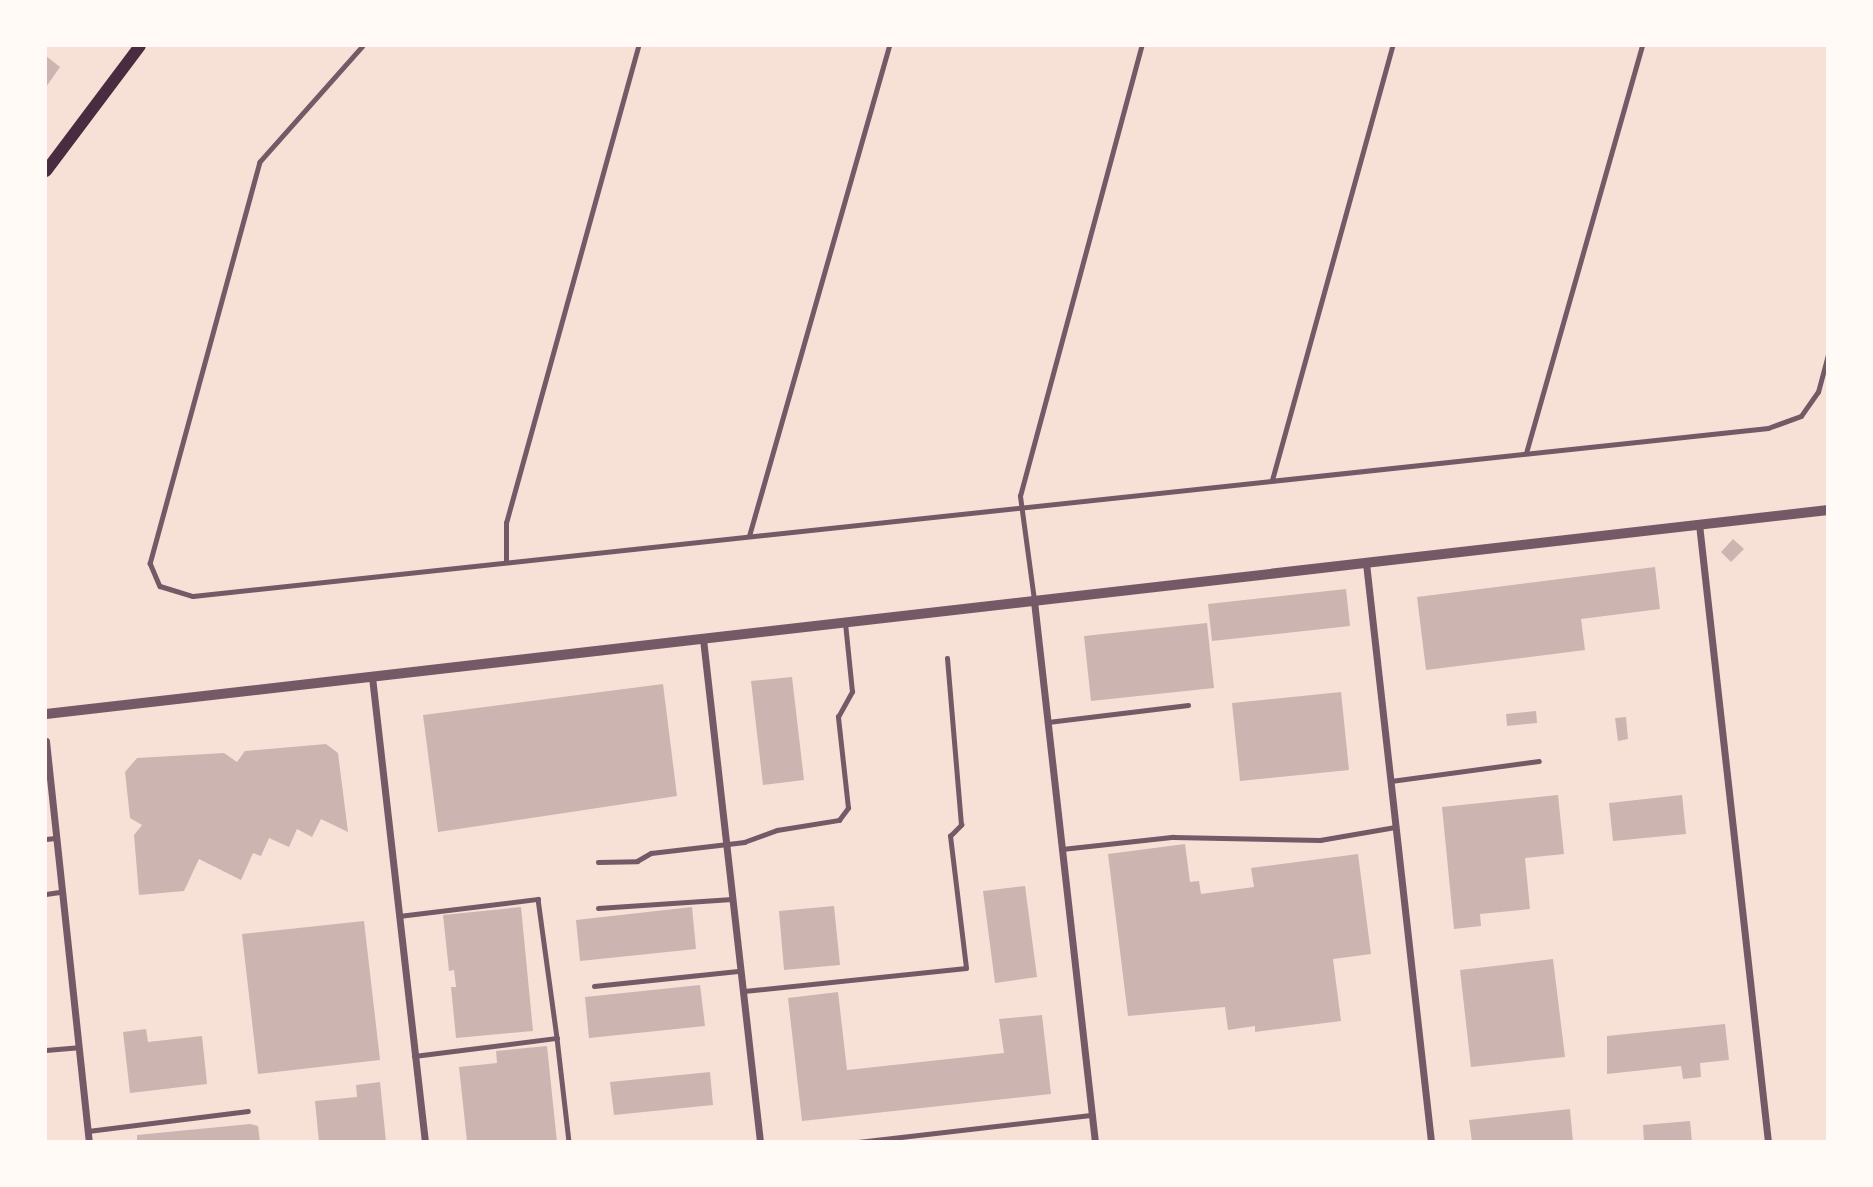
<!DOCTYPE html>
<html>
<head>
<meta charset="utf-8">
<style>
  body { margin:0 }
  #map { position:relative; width:1873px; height:1187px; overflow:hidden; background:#f7e1d7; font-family:Lora,serif }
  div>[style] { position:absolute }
  .building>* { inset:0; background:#ccb4b1 }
  .service>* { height:4.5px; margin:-2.25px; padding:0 2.25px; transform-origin:2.25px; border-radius:2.25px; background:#755966 }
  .minor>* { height:7px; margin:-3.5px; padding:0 3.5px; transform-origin:3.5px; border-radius:3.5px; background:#755966 }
  .tertiary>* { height:10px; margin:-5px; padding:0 5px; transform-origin:5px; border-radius:5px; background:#755966 }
  .secondary>* { height:12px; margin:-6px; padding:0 6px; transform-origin:6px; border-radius:6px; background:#4a2c40 }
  span { translate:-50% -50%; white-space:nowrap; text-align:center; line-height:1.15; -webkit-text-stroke:7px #fffaf5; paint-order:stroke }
  .frame { position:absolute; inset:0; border:47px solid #fffaf5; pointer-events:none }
</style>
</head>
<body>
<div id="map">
  <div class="building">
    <i style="clip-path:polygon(46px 56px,60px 67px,46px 87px)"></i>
    <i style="clip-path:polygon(1733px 539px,1744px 549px,1731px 562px,1721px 552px)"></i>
    <i style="clip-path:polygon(1655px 567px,1660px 609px,1581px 619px,1585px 650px,1426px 670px,1417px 597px)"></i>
    <i style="clip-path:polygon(1346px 589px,1350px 626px,1212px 641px,1208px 604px)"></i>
    <i style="clip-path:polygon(1207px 623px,1214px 688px,1091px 701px,1084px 636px)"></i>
    <i style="clip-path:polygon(792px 677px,804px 780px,763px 785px,751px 681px)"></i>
    <i style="clip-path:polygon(663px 684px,677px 796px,438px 832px,423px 715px)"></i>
    <i style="clip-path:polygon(1341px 692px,1349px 770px,1240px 781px,1232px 703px)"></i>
    <i style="clip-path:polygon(1536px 711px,1537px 723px,1507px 726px,1506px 714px)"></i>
    <i style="clip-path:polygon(1626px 717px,1628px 739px,1618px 741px,1615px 718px)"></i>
    <i style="clip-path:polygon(326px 744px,338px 753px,348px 832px,321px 819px,312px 837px,297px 829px,289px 847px,269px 838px,261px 856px,253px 853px,241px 880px,199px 859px,184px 891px,139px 895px,134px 835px,142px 825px,130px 818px,125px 772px,137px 758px,224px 753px,237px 762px,245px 751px)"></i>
    <i style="clip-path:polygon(1558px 795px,1564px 854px,1525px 858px,1530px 909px,1480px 914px,1481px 926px,1454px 929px,1442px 807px)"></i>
    <i style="clip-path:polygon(1682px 795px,1686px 834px,1613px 841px,1609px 803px)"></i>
    <i style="clip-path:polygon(1185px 844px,1190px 882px,1199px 881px,1201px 894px,1254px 887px,1251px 868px,1358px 854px,1371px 954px,1333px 959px,1341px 1021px,1255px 1032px,1255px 1026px,1228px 1030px,1225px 1007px,1128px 1016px,1108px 854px)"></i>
    <i style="clip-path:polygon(1025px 886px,1037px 977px,995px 983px,983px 891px)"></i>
    <i style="clip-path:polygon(834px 906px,840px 965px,784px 970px,779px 911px)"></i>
    <i style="clip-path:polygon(521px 907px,533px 1031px,456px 1038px,451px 987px,456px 987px,454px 970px,449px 971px,443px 915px)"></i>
    <i style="clip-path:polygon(692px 907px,696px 949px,580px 961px,576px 920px)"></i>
    <i style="clip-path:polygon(364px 921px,380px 1060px,258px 1074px,242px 934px)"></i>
    <i style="clip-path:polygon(1553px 959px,1565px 1057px,1471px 1067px,1460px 970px)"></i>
    <i style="clip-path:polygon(700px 985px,705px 1026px,589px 1038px,585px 997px)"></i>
    <i style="clip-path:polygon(838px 992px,847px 1070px,1004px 1053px,999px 1019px,1042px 1015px,1051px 1094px,802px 1121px,788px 998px)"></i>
    <i style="clip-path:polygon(1725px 1024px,1729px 1060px,1700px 1063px,1701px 1077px,1683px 1079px,1681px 1066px,1607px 1074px,1607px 1036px)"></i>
    <i style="clip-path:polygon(146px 1029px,148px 1042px,202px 1036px,207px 1084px,130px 1093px,123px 1032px)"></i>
    <i style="clip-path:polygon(547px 1046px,557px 1142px,467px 1142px,459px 1067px,497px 1063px,496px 1051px)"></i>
    <i style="clip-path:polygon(710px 1072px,713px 1105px,614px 1115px,610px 1082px)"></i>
    <i style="clip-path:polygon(380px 1082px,386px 1142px,319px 1142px,315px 1101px,357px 1097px,356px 1085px)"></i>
    <i style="clip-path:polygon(1570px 1109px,1573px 1142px,1472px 1142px,1469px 1120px)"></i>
    <i style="clip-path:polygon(1690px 1121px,1692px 1142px,1644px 1142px,1643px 1125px)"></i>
    <i style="clip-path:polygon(250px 1124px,258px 1126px,260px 1142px,137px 1142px,137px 1135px)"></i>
  </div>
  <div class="service">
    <i style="left:363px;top:46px;width:155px;rotate:131.6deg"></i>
    <i style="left:260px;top:162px;width:416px;rotate:105.3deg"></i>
    <i style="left:150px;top:563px;width:25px;rotate:67deg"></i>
    <i style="left:160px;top:586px;width:34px;rotate:17deg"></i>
    <i style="left:193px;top:596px;width:1584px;rotate:-6.09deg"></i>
    <i style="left:1768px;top:428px;width:35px;rotate:-20deg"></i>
    <i style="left:1801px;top:416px;width:29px;rotate:-55deg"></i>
    <i style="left:1818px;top:392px;width:38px;rotate:-75deg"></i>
    <i style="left:1526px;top:453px;width:423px;rotate:-74.1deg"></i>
    <i style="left:1272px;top:480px;width:450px;rotate:-74.5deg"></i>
    <i style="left:749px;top:536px;width:510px;rotate:-74.05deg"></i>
    <i style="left:506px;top:562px;width:39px;rotate:-90deg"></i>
    <i style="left:506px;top:523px;width:495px;rotate:-74.5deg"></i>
    <i style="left:1034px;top:600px;width:105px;rotate:-97.7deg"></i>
    <i style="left:1020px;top:496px;width:466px;rotate:-74.9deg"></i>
    <i style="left:1048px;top:722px;width:141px;rotate:-6.9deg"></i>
    <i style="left:1391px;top:781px;width:149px;rotate:-7.7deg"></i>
    <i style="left:46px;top:839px;width:9px;rotate:-6deg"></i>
    <i style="left:1062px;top:849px;width:112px;rotate:-6.2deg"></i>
    <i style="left:1173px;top:837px;width:147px;rotate:1.2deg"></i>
    <i style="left:1320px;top:840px;width:76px;rotate:-9.8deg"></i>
    <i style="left:598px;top:862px;width:39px;rotate:-1deg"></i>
    <i style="left:637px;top:861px;width:16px;rotate:-30deg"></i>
    <i style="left:651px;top:853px;width:94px;rotate:-6.7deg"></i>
    <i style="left:744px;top:842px;width:35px;rotate:-20deg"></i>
    <i style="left:777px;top:830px;width:63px;rotate:-9.2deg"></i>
    <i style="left:839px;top:820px;width:15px;rotate:-53deg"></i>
    <i style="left:848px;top:808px;width:92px;rotate:-96.3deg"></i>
    <i style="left:838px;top:717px;width:29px;rotate:-61deg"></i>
    <i style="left:852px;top:692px;width:69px;rotate:-95.8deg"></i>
    <i style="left:46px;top:894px;width:15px;rotate:-8deg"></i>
    <i style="left:598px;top:908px;width:134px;rotate:-3.8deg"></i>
    <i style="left:399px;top:916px;width:140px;rotate:-7deg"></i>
    <i style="left:538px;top:899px;width:140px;rotate:82.2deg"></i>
    <i style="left:594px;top:986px;width:147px;rotate:-5.9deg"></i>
    <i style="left:744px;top:991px;width:223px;rotate:-5.9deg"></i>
    <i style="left:966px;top:968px;width:133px;rotate:-96.9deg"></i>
    <i style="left:950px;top:836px;width:16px;rotate:-45deg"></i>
    <i style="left:961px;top:825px;width:167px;rotate:-94.8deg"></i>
    <i style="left:46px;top:1050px;width:32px;rotate:-5deg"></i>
    <i style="left:414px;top:1056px;width:144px;rotate:-7.2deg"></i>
    <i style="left:557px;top:1038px;width:105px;rotate:83.4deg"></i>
    <i style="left:88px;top:1131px;width:161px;rotate:-7.1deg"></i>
    <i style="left:858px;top:1142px;width:236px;rotate:-6.6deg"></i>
  </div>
  <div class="minor">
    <i style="left:1699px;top:524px;width:622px;rotate:83.63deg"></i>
    <i style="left:1366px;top:563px;width:583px;rotate:83.59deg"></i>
    <i style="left:1034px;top:601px;width:544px;rotate:83.57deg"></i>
    <i style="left:703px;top:639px;width:506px;rotate:83.53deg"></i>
    <i style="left:372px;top:677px;width:468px;rotate:83.5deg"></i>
    <i style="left:46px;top:741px;width:403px;rotate:83.9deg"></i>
  </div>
  <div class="tertiary">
    <i style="left:46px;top:714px;width:1794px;rotate:-6.53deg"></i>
  </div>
  <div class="secondary">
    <i style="left:46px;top:171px;width:156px;rotate:-53.1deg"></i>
  </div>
  <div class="frame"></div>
</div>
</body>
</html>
